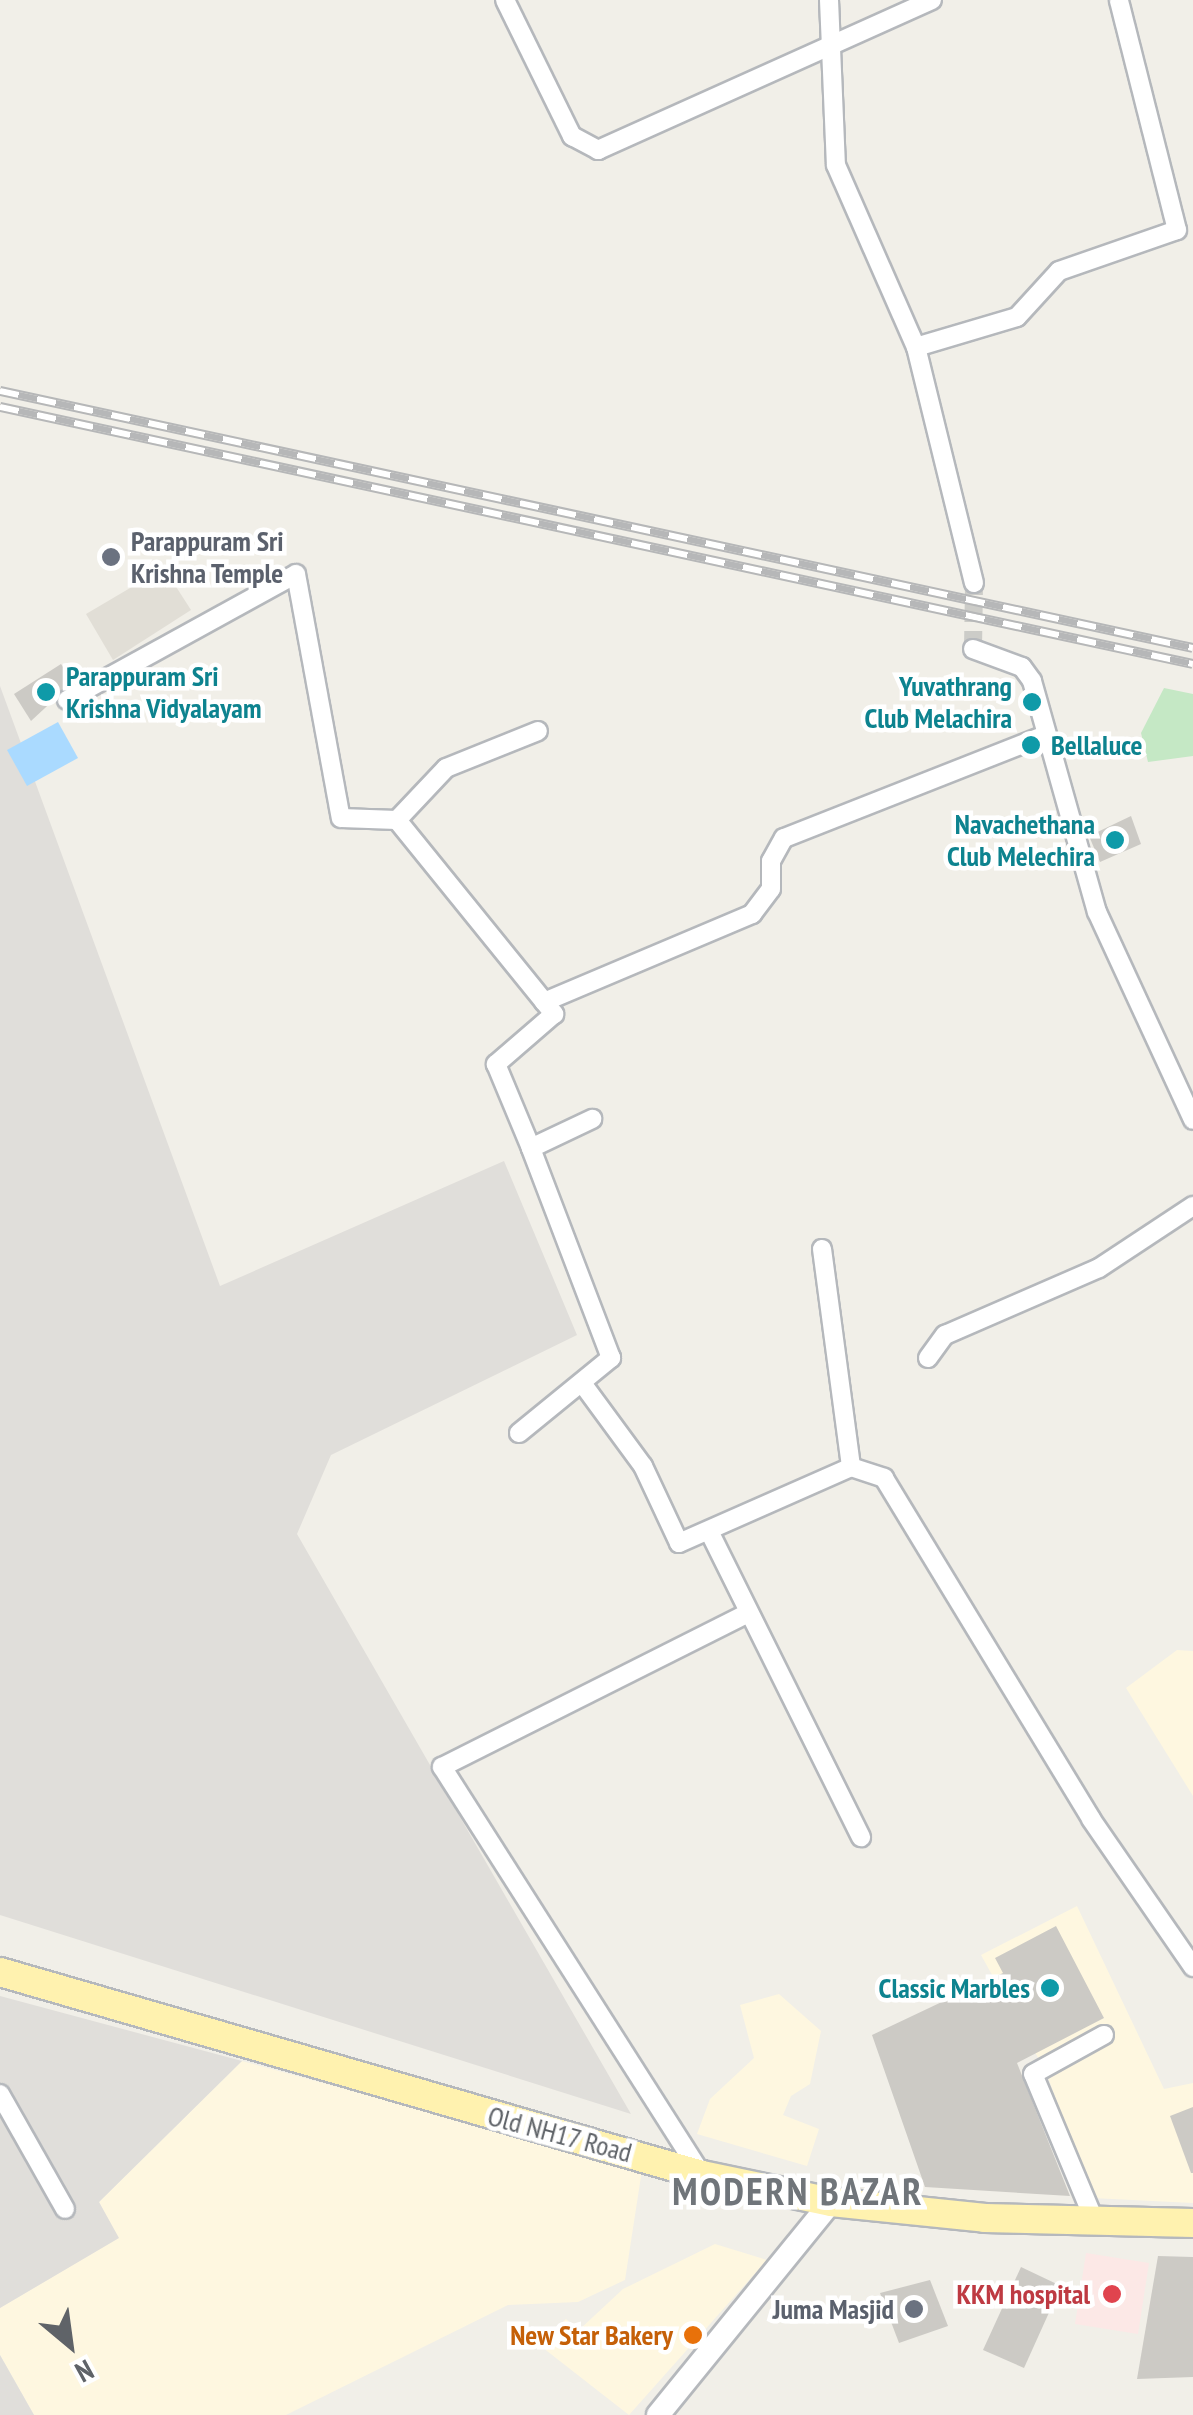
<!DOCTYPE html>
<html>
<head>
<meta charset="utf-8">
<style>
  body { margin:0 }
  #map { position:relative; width:1193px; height:2415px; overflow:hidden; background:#f1efe8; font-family:"PT Sans Narrow",sans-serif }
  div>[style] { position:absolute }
  .commercial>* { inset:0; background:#fef7e0 }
  .industrial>* { inset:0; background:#e0deda }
  .education>* { inset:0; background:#e1ded6 }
  .medical>* { inset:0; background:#fce8e6 }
  .green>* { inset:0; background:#c5e8c5 }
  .water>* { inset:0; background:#aadaff }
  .building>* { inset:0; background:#cccac5 }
  .minor-tunnel>* { height:18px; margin-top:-9px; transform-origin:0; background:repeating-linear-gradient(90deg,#ccccc8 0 18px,transparent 0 27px) }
  .roads { filter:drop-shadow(2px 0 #b5b8bc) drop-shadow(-2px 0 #b5b8bc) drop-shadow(0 2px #b5b8bc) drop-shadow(0 -2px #b5b8bc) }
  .minor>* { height:18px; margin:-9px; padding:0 9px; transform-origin:9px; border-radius:9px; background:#fff }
  .secondary>* { height:22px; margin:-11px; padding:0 11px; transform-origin:11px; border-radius:11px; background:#fff }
  .primary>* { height:28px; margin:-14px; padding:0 14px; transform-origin:14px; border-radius:14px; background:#fff2af }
  .rail>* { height:10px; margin-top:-5px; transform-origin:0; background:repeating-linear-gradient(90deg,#fff 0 19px,#b6b7b8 0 38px); box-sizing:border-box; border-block:2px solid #b6b7b8 }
  .dots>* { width:28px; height:28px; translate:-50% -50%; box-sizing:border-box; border:5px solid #fff; border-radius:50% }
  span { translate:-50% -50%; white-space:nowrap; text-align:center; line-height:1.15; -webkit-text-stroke:9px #fff; paint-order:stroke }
  .worship-label { font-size:28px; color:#5b616d; font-weight:700 }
  .left { translate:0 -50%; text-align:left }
  .right { translate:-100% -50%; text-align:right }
  .culture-label { font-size:28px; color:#0d838f; font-weight:700 }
  .street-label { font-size:28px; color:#5f6368 }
  .health-label { font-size:28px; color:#be3a42; font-weight:700 }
  .food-label { font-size:28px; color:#c56008; font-weight:700 }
  .district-label { font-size:38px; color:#70757a; font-weight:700; letter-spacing:2.5px }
  .north { position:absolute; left:20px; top:2295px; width:100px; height:100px; -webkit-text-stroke:8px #fff; paint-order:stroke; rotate:151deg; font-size:28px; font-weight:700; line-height:40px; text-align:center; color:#5f6368 }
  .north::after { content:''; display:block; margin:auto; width:35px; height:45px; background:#5f6368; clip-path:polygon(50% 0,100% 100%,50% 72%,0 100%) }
</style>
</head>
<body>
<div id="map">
  <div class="commercial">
    <i style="clip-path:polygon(1177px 1650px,1193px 1651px,1193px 1796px,1126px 1688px)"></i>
    <i style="clip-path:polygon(1077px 1906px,1164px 2089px,1193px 2083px,1193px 2203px,1092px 2198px,1046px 2072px,981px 1955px)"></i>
    <i style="clip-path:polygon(779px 1994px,821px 2031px,810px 2084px,791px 2096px,783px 2115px,819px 2129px,807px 2166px,697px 2134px,710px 2099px,754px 2058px,740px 2005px)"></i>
    <i style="clip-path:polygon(242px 2061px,642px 2170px,625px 2280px,578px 2302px,508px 2305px,286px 2415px,34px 2415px,0 2355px,0 2308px,118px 2238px,99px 2202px)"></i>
    <i style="clip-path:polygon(715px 2244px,767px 2260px,629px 2415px,538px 2344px,566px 2319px,579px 2330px,623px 2289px)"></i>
  </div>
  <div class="industrial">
    <i style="clip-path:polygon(0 686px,220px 1286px,504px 1161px,577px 1335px,331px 1455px,297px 1534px,631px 2114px,0 1915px)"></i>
    <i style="clip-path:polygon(0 1996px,242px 2061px,99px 2202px,119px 2238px,0 2308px)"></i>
    <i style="clip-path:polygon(0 2355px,34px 2415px,0 2415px)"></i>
  </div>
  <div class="education">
    <i style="clip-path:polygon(164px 568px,191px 610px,113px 660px,86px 614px)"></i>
  </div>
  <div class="medical">
    <i style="clip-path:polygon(1086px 2253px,1149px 2263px,1138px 2334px,1075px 2324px)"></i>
  </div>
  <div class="green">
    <i style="clip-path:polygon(1164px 688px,1193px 694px,1193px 756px,1148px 762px,1141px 733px)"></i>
  </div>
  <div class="water">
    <i style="clip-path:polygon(58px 722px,78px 758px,27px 786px,7px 750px)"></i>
  </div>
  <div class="building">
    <i style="clip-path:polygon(61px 664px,73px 682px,31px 721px,14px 694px)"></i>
    <i style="clip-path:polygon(1131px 816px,1141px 844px,1100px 862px,1089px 836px)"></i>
    <i style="clip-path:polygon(1056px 1926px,1104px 2018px,1017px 2063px,1070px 2196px,925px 2187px,872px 2035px,1003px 1973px,995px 1958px)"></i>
    <i style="clip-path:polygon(1193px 2107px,1193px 2173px,1191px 2173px,1170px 2116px)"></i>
    <i style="clip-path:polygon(1158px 2256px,1193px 2257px,1193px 2377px,1137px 2379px)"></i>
    <i style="clip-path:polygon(1021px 2267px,1061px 2286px,1024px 2368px,983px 2350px)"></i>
    <i style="clip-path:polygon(930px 2280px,948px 2326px,899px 2343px,880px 2293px)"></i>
  </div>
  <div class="minor-tunnel">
    <i style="left:973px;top:649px;width:66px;rotate:-89.1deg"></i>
  </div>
  <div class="roads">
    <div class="minor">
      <i style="left:505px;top:0;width:152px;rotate:63.8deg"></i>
      <i style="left:572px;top:136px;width:30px;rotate:28deg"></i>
      <i style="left:598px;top:150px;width:366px;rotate:-24.2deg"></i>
      <i style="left:829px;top:0;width:165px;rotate:87.6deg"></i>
      <i style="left:836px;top:165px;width:199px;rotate:66.3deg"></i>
      <i style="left:974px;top:583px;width:243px;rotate:-103.8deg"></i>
      <i style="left:916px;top:347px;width:105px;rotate:-16.5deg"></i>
      <i style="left:1017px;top:317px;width:62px;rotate:-47.6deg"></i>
      <i style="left:1059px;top:271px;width:125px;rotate:-19.2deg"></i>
      <i style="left:1177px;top:230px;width:237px;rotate:-104.2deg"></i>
      <i style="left:973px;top:649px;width:52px;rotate:20.2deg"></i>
      <i style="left:1022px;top:667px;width:17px;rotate:54deg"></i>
      <i style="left:1032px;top:681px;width:240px;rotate:74.3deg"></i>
      <i style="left:1097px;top:912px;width:229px;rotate:65.2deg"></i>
      <i style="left:67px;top:700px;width:261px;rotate:-28.8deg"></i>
      <i style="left:296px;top:574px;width:248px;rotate:79.6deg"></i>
      <i style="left:341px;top:818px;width:56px;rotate:2deg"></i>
      <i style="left:397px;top:820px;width:71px;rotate:-46.7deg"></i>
      <i style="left:446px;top:768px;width:99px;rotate:-21.9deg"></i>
      <i style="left:397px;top:820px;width:250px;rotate:51deg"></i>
      <i style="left:554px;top:1014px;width:77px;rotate:139.2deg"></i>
      <i style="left:496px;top:1064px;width:91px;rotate:67.4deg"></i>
      <i style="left:544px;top:1002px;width:226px;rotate:-22.9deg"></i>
      <i style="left:752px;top:914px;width:31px;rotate:-53deg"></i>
      <i style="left:771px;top:889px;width:28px;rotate:-90deg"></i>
      <i style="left:771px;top:861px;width:26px;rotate:-61deg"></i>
      <i style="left:784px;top:838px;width:282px;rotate:-21.5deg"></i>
      <i style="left:822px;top:1249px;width:220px;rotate:82.4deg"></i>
      <i style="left:851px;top:1467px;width:35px;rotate:18deg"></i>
      <i style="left:884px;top:1478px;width:399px;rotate:58.7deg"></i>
      <i style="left:1091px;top:1819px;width:180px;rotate:55.4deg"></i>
      <i style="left:928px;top:1358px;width:29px;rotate:-54deg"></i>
      <i style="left:945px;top:1335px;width:168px;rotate:-23.5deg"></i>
      <i style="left:1099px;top:1268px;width:113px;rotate:-33.4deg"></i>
      <i style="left:582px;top:1383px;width:103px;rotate:53.7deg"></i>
      <i style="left:643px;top:1466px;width:85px;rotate:64.9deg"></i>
      <i style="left:679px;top:1543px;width:188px;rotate:-23.8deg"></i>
      <i style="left:519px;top:1433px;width:119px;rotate:-39.2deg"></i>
      <i style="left:611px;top:1358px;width:225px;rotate:-110.9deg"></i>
      <i style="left:531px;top:1148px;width:68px;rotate:-25.4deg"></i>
      <i style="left:709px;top:1531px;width:342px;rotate:63.6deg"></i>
      <i style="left:0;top:2094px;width:132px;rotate:60.5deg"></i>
      <i style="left:702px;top:2175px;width:484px;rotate:-122.5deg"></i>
      <i style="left:442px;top:1767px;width:343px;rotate:-26.7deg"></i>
      <i style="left:1095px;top:2222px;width:160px;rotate:-112.7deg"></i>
      <i style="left:1033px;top:2074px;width:81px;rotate:-28.8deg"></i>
    </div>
    <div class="secondary">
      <i style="left:658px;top:2415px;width:274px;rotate:-50.9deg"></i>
    </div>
    <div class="primary">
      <i style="left:0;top:1972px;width:731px;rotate:16.13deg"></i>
      <i style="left:702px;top:2175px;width:132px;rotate:11.8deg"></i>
      <i style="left:831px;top:2202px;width:155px;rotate:5.9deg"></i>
      <i style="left:985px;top:2218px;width:208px;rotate:1.4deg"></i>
    </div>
  </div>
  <div class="rail">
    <i style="left:0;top:391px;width:1220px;rotate:12.16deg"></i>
    <i style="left:0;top:407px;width:1220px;rotate:12.16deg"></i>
  </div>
  <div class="dots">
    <i style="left:111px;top:557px;background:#6b7280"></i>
    <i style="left:46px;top:692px;background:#0f9aa8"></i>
    <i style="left:1032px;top:702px;background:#0f9aa8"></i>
    <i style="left:1031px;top:745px;background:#0f9aa8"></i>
    <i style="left:1115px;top:840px;background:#0f9aa8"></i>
    <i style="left:1050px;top:1988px;background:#0f9aa8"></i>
    <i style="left:1112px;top:2294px;background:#e0444e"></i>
    <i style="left:914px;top:2309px;background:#6b7280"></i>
    <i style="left:693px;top:2335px;background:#e8710a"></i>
  </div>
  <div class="worship-label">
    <span class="left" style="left:131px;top:557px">Parappuram Sri<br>Krishna Temple</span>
    <span class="right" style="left:894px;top:2309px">Juma Masjid</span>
  </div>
  <div class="culture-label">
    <span class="left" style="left:66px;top:692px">Parappuram Sri<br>Krishna Vidyalayam</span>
    <span class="right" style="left:1012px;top:702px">Yuvathrang<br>Club Melachira</span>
    <span class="left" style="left:1051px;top:745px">Bellaluce</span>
    <span class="right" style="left:1095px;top:840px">Navachethana<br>Club Melechira</span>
    <span class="right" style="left:1030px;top:1988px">Classic Marbles</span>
  </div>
  <div class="street-label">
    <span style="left:560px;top:2134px;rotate:15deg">Old NH17 Road</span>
  </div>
  <div class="health-label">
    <span class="right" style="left:1090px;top:2294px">KKM hospital</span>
  </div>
  <div class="food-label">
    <span class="right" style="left:673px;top:2335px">New Star Bakery</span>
  </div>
  <div class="district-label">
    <span style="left:798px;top:2191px">MODERN BAZAR</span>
  </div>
  <div class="north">N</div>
</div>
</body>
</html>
